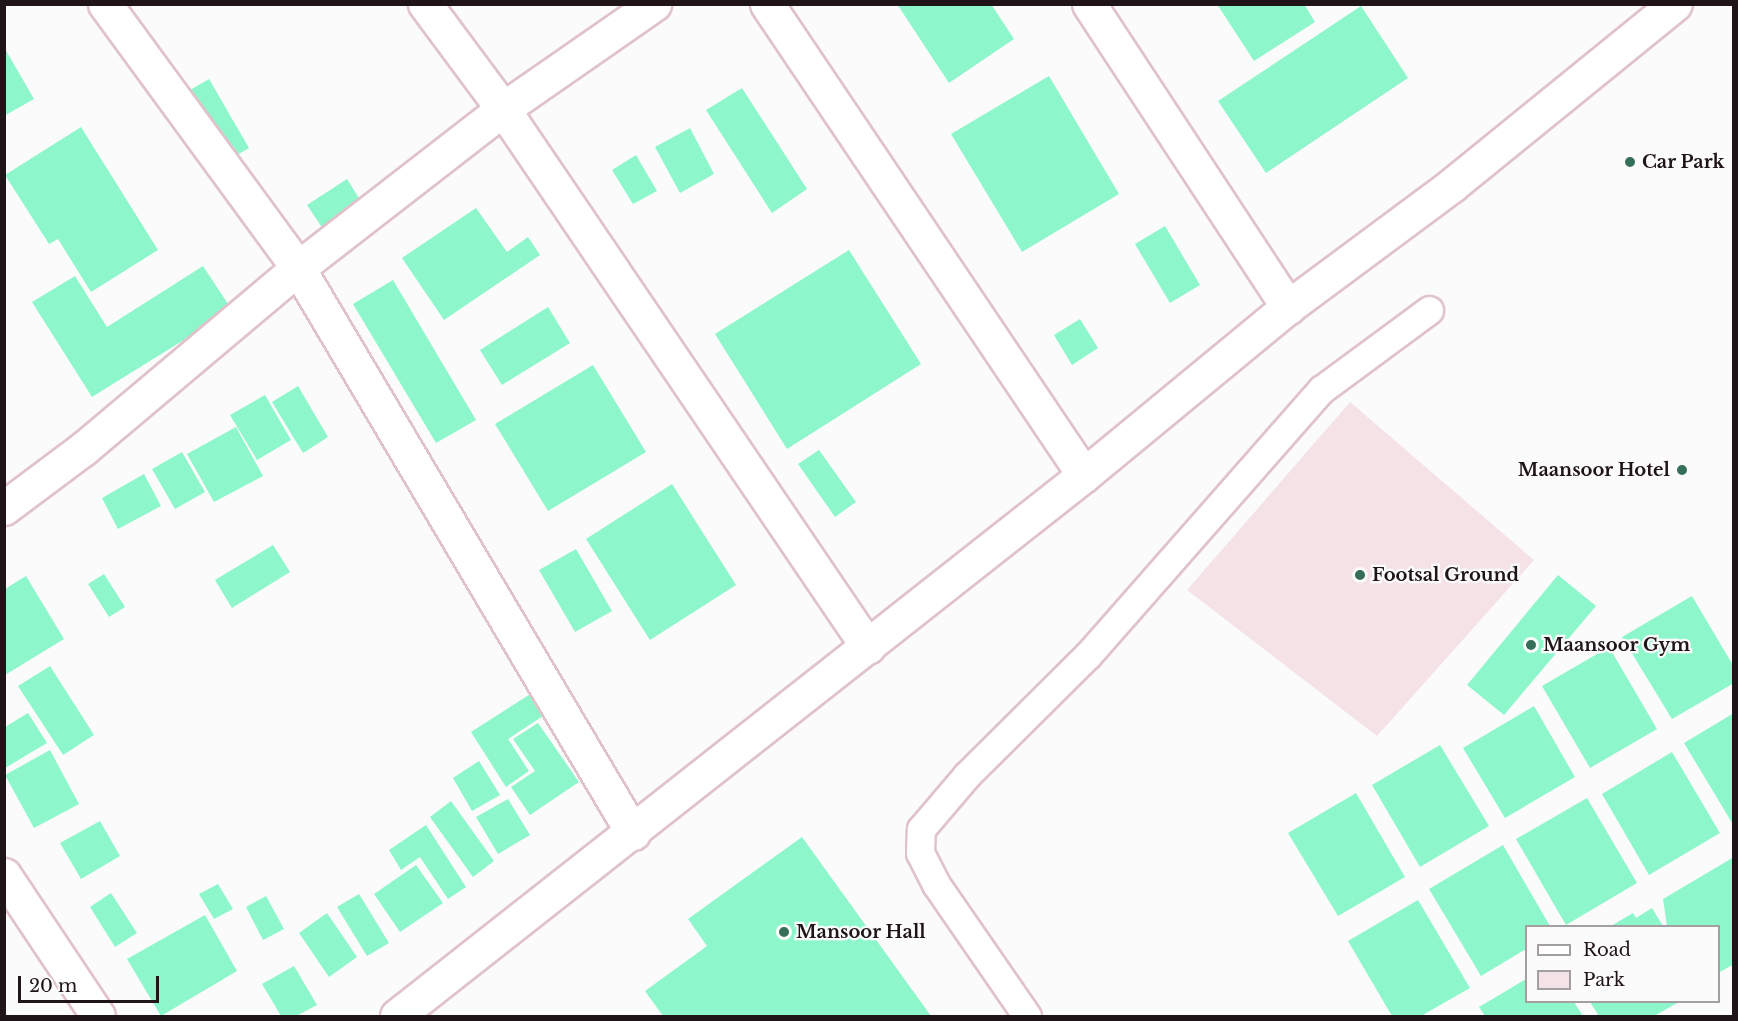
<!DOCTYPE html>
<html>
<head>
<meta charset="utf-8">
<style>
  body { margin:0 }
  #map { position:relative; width:1738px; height:1021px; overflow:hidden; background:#fbfbfb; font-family:"Libre Baskerville",serif }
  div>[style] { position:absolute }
  .green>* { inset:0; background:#f5e2e6 }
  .building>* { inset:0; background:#8df6cb }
  .roads { filter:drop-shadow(2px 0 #e0c2ca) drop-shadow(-2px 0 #e0c2ca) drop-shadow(0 2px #e0c2ca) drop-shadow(0 -2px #e0c2ca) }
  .lane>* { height:27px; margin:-13.5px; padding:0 13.5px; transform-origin:13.5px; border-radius:13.5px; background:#fff }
  .street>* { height:33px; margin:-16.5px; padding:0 16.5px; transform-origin:16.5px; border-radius:16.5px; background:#fff }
  .secondary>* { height:33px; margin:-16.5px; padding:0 16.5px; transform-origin:16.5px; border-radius:16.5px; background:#fff }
  .dots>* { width:16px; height:16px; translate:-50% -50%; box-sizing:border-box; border:3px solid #fbfbfb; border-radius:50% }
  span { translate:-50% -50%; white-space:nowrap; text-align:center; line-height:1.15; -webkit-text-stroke:4.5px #fbfbfb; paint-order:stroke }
  .poi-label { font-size:18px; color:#1f1417; font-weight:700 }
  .left { translate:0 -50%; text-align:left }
  .right { translate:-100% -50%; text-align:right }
  .frame { position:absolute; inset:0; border:6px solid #1f1417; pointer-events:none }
  .legend { position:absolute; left:1525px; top:925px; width:195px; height:78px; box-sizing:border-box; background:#fbfbfb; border:2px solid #a39fa0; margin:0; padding:8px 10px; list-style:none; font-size:18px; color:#1f1417 }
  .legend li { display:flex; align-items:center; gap:12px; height:30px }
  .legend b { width:30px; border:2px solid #a39fa0 }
  .scale { position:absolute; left:18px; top:976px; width:141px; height:27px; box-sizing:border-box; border:3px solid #1f1417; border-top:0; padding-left:8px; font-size:18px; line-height:21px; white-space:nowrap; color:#1f1417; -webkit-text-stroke:4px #fbfbfb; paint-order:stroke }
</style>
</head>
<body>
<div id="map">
  <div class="green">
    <i style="clip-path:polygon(1350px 402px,1534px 560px,1377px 736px,1187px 590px)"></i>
  </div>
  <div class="building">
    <i style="clip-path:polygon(897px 4px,991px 4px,1014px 39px,949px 83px)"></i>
    <i style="clip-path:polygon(1217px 4px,1304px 4px,1315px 22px,1254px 61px)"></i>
    <i style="clip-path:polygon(1361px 6px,1408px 78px,1266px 173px,1218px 101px)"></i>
    <i style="clip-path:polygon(4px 47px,34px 99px,4px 116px)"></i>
    <i style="clip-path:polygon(1049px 76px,1119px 194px,1022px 252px,951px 134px)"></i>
    <i style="clip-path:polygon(209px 79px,249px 148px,230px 159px,190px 90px)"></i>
    <i style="clip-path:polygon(742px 88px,807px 189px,772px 213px,706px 110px)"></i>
    <i style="clip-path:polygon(81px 127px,158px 250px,91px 292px,58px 239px,49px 244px,5px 175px)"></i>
    <i style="clip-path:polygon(690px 128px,714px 174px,680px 193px,655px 147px)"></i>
    <i style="clip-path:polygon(636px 155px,657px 191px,633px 204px,612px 170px)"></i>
    <i style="clip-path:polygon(347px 179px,362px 203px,323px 229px,307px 205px)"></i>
    <i style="clip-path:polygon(476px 208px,507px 252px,528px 237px,540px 255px,444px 320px,402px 258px)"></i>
    <i style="clip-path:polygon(1165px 226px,1200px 285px,1170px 303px,1135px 244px)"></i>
    <i style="clip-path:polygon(849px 250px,921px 364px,787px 449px,715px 334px)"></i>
    <i style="clip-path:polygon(203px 266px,232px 310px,92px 397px,32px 302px,75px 276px,107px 327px)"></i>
    <i style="clip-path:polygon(393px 280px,476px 420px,436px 443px,353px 304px)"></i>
    <i style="clip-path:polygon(548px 307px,570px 343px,502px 385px,480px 350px)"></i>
    <i style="clip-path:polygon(1080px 319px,1098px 348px,1072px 365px,1054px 335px)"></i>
    <i style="clip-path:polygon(593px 365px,646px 452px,548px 511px,495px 424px)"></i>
    <i style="clip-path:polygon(298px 386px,328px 437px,303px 453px,272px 402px)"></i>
    <i style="clip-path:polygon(265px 395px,291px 440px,257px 460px,230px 415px)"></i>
    <i style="clip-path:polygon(236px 427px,263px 476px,214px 502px,187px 454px)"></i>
    <i style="clip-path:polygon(819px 450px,856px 502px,835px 517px,798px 464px)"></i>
    <i style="clip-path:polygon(182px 452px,205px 492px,175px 509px,152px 469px)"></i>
    <i style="clip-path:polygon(144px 474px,161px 506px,118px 529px,102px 498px)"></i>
    <i style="clip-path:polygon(672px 484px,736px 585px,650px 640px,586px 539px)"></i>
    <i style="clip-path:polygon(273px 545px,290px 572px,232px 608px,215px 580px)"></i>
    <i style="clip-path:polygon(576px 549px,612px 611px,575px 632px,539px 570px)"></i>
    <i style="clip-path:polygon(104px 574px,125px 607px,109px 617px,88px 584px)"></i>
    <i style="clip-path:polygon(1558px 575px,1596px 606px,1504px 715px,1467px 685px)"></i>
    <i style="clip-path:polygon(26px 576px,64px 639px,5px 675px,5px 589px)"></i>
    <i style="clip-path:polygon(1692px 596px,1734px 667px,1734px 683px,1672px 719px,1622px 637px)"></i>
    <i style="clip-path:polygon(1609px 647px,1657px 729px,1590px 768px,1542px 686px)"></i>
    <i style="clip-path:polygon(50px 666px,94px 735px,63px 755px,18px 686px)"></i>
    <i style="clip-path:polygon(532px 693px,546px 714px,508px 739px,529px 771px,506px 787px,471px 732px)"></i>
    <i style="clip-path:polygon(1534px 706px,1575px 777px,1505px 818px,1463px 748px)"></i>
    <i style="clip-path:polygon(28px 713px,47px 743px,5px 768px,5px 727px)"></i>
    <i style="clip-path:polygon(1734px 713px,1734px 826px,1684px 743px)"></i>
    <i style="clip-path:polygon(538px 723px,579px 782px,530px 815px,511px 787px,535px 771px,513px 739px)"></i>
    <i style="clip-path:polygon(1440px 745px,1489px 826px,1420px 867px,1372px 785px)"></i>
    <i style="clip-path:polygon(50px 750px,79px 804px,34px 828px,5px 775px)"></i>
    <i style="clip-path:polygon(1672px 752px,1720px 833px,1649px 875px,1602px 794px)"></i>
    <i style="clip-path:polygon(479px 761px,500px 795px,472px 811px,453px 778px)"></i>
    <i style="clip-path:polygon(1356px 793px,1405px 877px,1338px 916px,1288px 833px)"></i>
    <i style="clip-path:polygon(1587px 798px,1637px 883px,1566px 925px,1516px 839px)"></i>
    <i style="clip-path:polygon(508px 799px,530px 835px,498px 854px,476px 817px)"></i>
    <i style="clip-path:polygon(451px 801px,494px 861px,473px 877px,430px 817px)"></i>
    <i style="clip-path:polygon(100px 821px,120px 856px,81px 879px,60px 843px)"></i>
    <i style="clip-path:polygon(426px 825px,466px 887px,448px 899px,420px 857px,401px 870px,389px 850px)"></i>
    <i style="clip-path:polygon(802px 837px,931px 1016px,663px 1016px,645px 991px,707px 946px,688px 919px)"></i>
    <i style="clip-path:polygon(1503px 845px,1550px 926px,1526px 926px,1526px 949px,1481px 976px,1429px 889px)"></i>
    <i style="clip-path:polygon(1734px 857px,1734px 964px,1718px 973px,1718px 926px,1667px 926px,1663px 899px)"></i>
    <i style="clip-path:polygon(416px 865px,443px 903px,400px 932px,374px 894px)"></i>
    <i style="clip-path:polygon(218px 884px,233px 909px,214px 919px,199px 894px)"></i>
    <i style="clip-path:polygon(111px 893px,137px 933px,115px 947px,90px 907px)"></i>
    <i style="clip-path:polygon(359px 894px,389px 943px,367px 956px,337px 907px)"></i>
    <i style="clip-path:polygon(266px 896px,284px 929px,263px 940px,246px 907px)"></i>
    <i style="clip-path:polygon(1418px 900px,1470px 988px,1421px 1016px,1392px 1016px,1348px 941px)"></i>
    <i style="clip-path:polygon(1652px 908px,1663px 926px,1611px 926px,1633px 913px,1636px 918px)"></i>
    <i style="clip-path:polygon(327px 913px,357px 957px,329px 977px,299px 933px)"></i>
    <i style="clip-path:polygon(205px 915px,237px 971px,161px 1016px,127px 959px)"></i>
    <i style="clip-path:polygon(294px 966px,317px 1005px,296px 1016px,281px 1016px,262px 984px)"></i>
    <i style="clip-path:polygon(1526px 979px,1526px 1002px,1574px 1002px,1583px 1016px,1485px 1016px,1479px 1007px)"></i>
    <i style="clip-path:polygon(1590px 1002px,1679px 1002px,1654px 1016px,1599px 1016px)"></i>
  </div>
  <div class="roads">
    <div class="lane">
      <i style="left:1027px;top:1016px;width:160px;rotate:-124.6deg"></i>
      <i style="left:936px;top:884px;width:35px;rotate:-117deg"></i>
      <i style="left:920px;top:853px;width:24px;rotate:-88deg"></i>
      <i style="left:921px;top:829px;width:71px;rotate:-49.6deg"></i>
      <i style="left:967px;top:775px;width:170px;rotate:-44.8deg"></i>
      <i style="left:1088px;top:655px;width:354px;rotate:-48.7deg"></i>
      <i style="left:1322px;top:389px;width:133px;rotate:-36.4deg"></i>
    </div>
    <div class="street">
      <i style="left:105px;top:4px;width:327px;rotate:53.8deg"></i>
      <i style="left:298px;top:268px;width:657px;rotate:59.34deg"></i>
      <i style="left:425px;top:4px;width:131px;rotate:53.4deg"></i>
      <i style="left:503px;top:109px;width:650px;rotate:55.85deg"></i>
      <i style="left:767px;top:4px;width:568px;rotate:56.06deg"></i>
      <i style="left:1089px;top:4px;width:363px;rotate:56.7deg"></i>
      <i style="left:4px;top:508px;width:99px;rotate:-36.8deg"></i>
      <i style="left:83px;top:449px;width:281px;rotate:-40.1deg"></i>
      <i style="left:298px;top:268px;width:259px;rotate:-37.8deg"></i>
      <i style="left:503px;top:109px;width:184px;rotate:-34.8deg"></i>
      <i style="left:397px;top:1016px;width:874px;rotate:-38.22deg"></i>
      <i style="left:1084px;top:475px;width:264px;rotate:-39.5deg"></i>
      <i style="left:1288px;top:307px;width:204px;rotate:-36.6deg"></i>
      <i style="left:1452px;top:185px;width:287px;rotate:-39.1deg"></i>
    </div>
    <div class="secondary">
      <i style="left:4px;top:875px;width:169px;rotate:56.3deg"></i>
    </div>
  </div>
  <div class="dots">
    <i style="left:1630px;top:162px;background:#356f58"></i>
    <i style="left:1682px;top:470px;background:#356f58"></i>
    <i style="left:1360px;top:575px;background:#356f58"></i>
    <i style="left:1531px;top:645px;background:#356f58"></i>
    <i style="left:784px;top:932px;background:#356f58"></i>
  </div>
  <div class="poi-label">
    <span class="left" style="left:1642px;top:162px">Car Park</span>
    <span class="right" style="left:1670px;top:470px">Maansoor Hotel</span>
    <span class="left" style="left:1372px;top:575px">Footsal Ground</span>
    <span class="left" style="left:1543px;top:645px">Maansoor Gym</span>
    <span class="left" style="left:796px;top:932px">Mansoor Hall</span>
  </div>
  <div class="frame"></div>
  <ul class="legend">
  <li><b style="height:8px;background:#fff"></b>Road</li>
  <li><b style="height:16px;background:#f5e2e6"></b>Park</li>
  </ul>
  <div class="scale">20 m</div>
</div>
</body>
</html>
